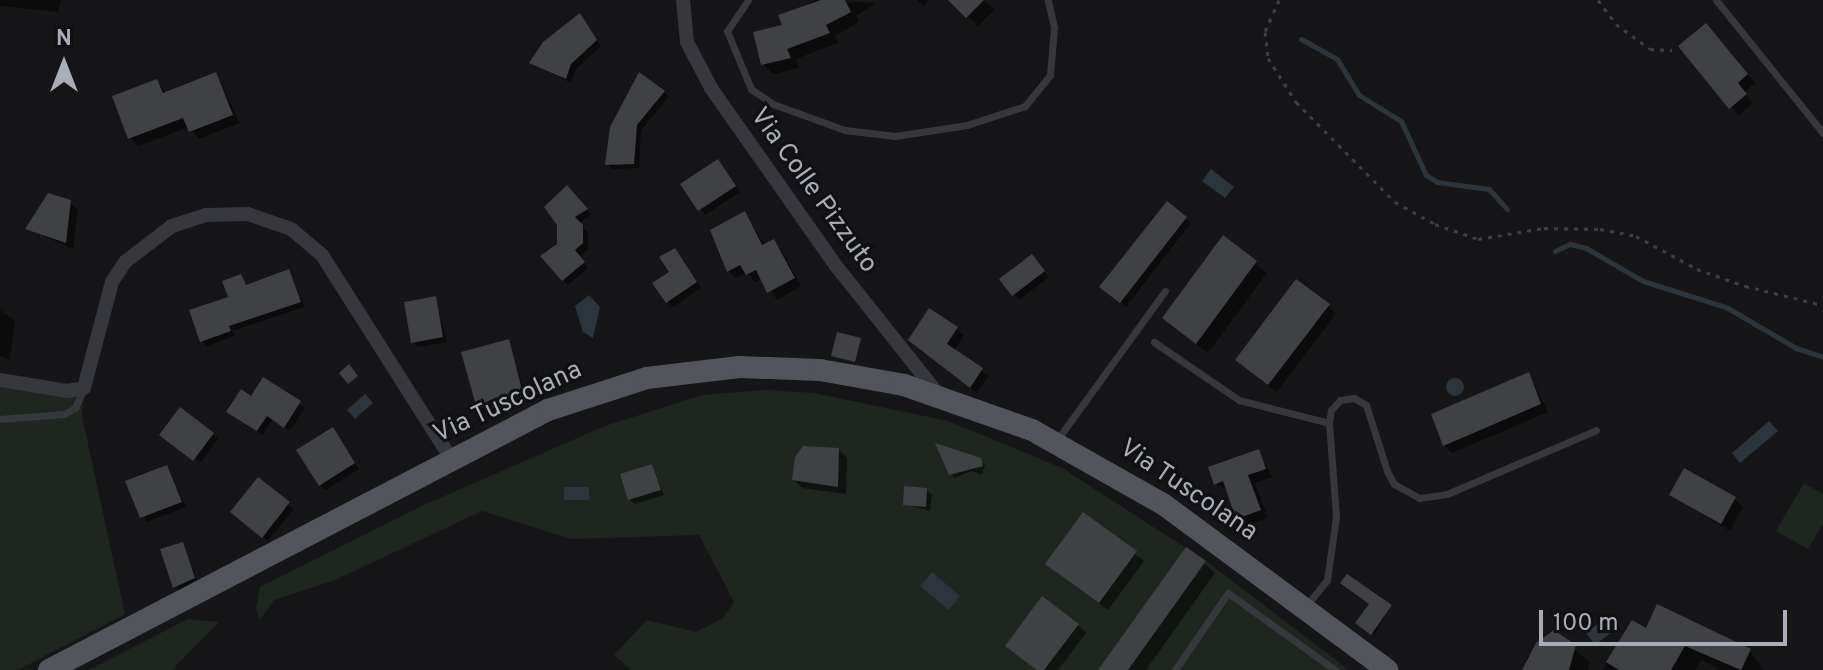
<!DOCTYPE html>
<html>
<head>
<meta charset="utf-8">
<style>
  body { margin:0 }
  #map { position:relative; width:1823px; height:670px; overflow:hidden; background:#161618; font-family:Overpass,sans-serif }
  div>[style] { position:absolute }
  .green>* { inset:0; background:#1e261f }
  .water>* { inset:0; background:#2c353c }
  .round { border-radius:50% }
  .shadow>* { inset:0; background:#0007 }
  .stream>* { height:5px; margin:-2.5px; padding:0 2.5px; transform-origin:2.5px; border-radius:2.5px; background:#2c353c }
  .building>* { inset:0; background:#404145 }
  .path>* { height:3px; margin-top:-1.5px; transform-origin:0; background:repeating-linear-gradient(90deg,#3d3f44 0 4px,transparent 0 10px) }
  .lane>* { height:7px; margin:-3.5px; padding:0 3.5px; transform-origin:3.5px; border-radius:3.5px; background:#37383d }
  .street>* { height:14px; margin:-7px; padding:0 7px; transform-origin:7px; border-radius:7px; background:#37383d }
  .primary>* { height:22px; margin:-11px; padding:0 11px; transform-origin:11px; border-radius:11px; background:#53555c }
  span { translate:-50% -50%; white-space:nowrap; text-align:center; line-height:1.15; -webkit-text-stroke:6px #111113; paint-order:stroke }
  .street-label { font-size:26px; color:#a8adb8 }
  .north { position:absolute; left:24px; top:24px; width:80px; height:80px; -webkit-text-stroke:6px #111113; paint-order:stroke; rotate:0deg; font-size:22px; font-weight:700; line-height:32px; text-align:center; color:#a8adb8 }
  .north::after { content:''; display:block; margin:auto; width:28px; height:36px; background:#a8adb8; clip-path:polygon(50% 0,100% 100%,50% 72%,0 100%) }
  .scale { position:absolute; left:1539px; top:610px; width:248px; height:36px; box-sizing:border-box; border:4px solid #a8adb8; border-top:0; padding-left:10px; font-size:24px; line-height:28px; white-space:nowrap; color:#a8adb8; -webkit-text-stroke:6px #111113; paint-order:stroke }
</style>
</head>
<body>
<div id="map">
  <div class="green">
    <i style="clip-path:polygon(0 380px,84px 388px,82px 416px,125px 614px,18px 670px,0 670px)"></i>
    <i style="clip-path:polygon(764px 390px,814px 393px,948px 421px,1062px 468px,1206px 561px,1349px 670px,631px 670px,614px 655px,647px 620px,696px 632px,722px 619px,734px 602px,699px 535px,571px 539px,482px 511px,335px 580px,274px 600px,260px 620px,256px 608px,260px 587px,426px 504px,605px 426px,702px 395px)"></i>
    <i style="clip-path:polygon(1804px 483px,1823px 494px,1823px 524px,1808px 549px,1776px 531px)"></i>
    <i style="clip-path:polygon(188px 619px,219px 622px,172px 670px,88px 670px)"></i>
  </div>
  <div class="water">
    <i style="clip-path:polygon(1211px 169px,1234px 187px,1225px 198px,1202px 181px)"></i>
    <i style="clip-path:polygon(589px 295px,600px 307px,593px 338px,583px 332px,575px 306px)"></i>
    <i class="round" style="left:1446px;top:378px;width:18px;height:18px"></i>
    <i style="clip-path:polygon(365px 394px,373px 403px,355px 419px,347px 410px)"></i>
    <i style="clip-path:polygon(1769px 421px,1778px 431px,1740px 463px,1732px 453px)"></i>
    <i style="clip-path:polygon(564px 487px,589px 487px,589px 500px,564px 500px)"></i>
    <i style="clip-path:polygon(932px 572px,960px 596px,949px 610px,920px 586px)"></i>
    <i style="clip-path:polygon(1608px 616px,1617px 628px,1595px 645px,1586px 633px)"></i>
  </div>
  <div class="shadow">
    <i style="clip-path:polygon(0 0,61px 0,58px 12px,0 6px)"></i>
    <i style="clip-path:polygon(815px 0,876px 3px,856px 16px,859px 22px,835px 36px,838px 43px,796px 59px,799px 68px,773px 74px,763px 64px,785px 26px)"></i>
    <i style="clip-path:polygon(917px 0,929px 0,924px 6px)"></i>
    <i style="clip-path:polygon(950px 0,984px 0,994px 10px,978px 26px)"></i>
    <i style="clip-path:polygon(580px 15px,601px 46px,576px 69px,571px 83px,532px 63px)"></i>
    <i style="clip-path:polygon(1714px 34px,1755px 83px,1744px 92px,1753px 103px,1739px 115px,1731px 107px)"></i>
    <i style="clip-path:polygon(216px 74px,240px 123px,199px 139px,189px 127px,138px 146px,130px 138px,157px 82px,166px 93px)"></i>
    <i style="clip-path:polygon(664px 92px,669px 97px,641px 130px,639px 168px,612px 169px,607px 164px,612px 127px)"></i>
    <i style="clip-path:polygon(723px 167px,740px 192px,705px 215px,683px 185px)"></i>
    <i style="clip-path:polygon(572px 193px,591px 215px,579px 223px,588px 232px,588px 249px,579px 256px,588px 268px,568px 285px,543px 257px,559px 245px)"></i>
    <i style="clip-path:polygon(69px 202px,78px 210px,73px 249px,28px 229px)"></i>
    <i style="clip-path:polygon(1167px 204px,1191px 223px,1126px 307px,1107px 292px)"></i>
    <i style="clip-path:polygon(744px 214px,765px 245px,773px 241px,781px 249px,801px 286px,777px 300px,762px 278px,755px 282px,747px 273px,736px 278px,728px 271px)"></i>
    <i style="clip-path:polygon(1223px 238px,1267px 273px,1208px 353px,1164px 318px)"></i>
    <i style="clip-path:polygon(680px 256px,701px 288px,673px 307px,667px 302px)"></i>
    <i style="clip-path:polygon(1037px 261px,1049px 277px,1019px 300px,1002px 279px)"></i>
    <i style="clip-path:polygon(288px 271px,305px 307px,233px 331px,235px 336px,207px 346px,202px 341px,240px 276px,248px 287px)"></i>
    <i style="clip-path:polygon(435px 298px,447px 342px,418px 347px,413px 342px)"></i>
    <i style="clip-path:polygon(1328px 306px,1336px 314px,1277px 392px,1246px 368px)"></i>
    <i style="clip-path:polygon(0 310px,15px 321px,10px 360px,0 356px)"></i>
    <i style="clip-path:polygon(930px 311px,964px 335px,954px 351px,989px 376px,977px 393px,917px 347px)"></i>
    <i style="clip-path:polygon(508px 341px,528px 402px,484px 413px,479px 408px)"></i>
    <i style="clip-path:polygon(1529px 374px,1548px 412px,1452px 453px,1444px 445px)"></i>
    <i style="clip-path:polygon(264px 380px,305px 408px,290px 431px,272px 420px,263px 435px,234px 417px)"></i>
    <i style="clip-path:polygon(213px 434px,218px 439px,201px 462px,166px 440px)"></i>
    <i style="clip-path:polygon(337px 435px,359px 469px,326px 490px,320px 485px)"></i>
    <i style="clip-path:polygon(839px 450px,847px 458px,846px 494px,802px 488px,794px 480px)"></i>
    <i style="clip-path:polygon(1258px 452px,1273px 477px,1255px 483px,1268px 518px,1246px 526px,1228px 490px,1215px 484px)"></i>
    <i style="clip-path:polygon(980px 460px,985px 465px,982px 475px,971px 471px,955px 478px,950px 473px)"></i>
    <i style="clip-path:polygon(652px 466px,664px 495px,635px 504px,629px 499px)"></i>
    <i style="clip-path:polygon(167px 467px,186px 507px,147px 522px,128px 482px)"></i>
    <i style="clip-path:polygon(258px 480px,294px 509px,268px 541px,238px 517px)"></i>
    <i style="clip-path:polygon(926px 489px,932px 495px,930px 511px,905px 504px)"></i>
    <i style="clip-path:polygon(1672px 495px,1735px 499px,1743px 507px,1730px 531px)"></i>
    <i style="clip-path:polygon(1084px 515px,1144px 561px,1108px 610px,1056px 572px)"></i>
    <i style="clip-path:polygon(182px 544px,199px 584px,180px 592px,175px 587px)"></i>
    <i style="clip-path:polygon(1204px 563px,1215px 573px,1146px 670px,1101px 670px)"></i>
    <i style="clip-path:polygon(1391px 606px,1374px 635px,1357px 623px)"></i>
    <i style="clip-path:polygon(1658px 607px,1750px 651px,1764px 670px,1721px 670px,1701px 660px,1695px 670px,1603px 670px,1633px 622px,1646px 631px)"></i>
    <i style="clip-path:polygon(1078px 625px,1086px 633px,1058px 670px,1037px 670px)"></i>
    <i style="clip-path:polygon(1554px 632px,1590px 662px,1588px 670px,1525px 670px,1527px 658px)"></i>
  </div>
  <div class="stream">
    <i style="left:1301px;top:39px;width:41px;rotate:29.1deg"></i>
    <i style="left:1337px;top:59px;width:42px;rotate:58.6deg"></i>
    <i style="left:1359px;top:95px;width:49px;rotate:31.8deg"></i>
    <i style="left:1401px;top:121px;width:60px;rotate:65.2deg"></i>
    <i style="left:1426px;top:175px;width:13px;rotate:32deg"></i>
    <i style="left:1437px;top:182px;width:52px;rotate:7.7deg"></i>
    <i style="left:1489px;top:189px;width:27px;rotate:48deg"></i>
    <i style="left:1555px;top:251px;width:17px;rotate:-25deg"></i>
    <i style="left:1570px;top:244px;width:16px;rotate:14deg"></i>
    <i style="left:1586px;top:248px;width:66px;rotate:30.1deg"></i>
    <i style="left:1643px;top:281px;width:87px;rotate:17.4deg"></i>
    <i style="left:1726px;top:307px;width:81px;rotate:30.4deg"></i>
    <i style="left:1796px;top:348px;width:28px;rotate:18deg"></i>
  </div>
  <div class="building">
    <i style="clip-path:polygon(821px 0,845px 0,851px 12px,826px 25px,830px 33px,787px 49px,791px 58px,761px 65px,753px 32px,782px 25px,778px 15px)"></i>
    <i style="clip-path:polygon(948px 0,984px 0,966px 18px)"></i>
    <i style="clip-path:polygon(580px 13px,597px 40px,571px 64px,566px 79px,529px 63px,543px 42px)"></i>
    <i style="clip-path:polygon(1706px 23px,1748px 74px,1738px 83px,1747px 94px,1729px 109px,1678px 46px)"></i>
    <i style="clip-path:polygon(216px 72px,233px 115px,189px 132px,183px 118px,128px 139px,112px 96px,157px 79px,163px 93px)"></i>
    <i style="clip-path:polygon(639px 72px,665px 91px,637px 125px,634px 164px,605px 165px,610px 127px)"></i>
    <i style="clip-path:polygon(718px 159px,736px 186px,698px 211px,680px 184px)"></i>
    <i style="clip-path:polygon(567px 185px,588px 209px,575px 217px,583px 225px,583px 243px,575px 250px,585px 262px,562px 281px,540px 256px,557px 244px,557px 225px,544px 207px)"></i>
    <i style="clip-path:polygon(48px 193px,71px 200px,66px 243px,25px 229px)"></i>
    <i style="clip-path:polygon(1167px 201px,1187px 217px,1120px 303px,1099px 287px)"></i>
    <i style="clip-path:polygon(745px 211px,762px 245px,774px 239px,795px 278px,767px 293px,756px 270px,746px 275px,740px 265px,727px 272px,710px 230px)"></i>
    <i style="clip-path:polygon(1223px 235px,1257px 261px,1196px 344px,1162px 318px)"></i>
    <i style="clip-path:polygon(675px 248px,697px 282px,666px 303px,652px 283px,669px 272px,659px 257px)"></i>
    <i style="clip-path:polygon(1032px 254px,1045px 271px,1012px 296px,999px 279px)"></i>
    <i style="clip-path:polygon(289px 269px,301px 302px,229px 326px,231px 331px,200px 342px,189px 310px,228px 297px,222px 281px,241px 274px,246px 285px)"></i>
    <i style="clip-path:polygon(1296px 279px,1330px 304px,1268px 385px,1235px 360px)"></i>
    <i style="clip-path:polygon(436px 296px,443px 337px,411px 343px,404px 302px)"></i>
    <i style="clip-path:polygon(929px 308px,958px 327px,947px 344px,983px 368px,970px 388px,908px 340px)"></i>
    <i style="clip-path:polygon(837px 332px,861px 338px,855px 362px,831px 356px)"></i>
    <i style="clip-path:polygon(509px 339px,524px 397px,477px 409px,461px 352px)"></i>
    <i style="clip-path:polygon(349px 364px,358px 376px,348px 384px,339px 373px)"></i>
    <i style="clip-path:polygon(1529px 372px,1541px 404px,1443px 446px,1431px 414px)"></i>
    <i style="clip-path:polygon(263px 377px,301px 401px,284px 428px,267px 416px,257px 431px,226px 412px,241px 389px,251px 396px)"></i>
    <i style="clip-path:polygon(180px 407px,214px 433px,193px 461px,159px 435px)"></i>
    <i style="clip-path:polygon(333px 427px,355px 463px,319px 486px,296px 450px)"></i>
    <i style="clip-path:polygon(935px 443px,981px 458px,983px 466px,949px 475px)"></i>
    <i style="clip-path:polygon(803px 446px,839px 448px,838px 487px,792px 480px,795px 457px)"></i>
    <i style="clip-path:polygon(1259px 449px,1266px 469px,1248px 475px,1261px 510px,1236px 519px,1223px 481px,1214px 485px,1208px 467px)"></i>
    <i style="clip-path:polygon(652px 464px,661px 490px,628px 500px,620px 474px)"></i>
    <i style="clip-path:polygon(167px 465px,182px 502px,140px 518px,125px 481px)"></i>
    <i style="clip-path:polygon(1684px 468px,1736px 497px,1721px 524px,1669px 495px)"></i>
    <i style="clip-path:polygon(258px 477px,290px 502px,262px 538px,230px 512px)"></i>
    <i style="clip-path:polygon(904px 486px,927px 488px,926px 507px,903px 505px)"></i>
    <i style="clip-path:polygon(1083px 512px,1137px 551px,1099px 603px,1045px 564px)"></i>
    <i style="clip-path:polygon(183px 542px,195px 578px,173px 588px,160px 549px)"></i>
    <i style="clip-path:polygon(1186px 547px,1206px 561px,1128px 670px,1098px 670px)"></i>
    <i style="clip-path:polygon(1347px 574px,1392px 605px,1371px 635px,1355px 623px,1369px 604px,1340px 583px)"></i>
    <i style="clip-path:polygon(1042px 596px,1079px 624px,1044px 670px,1037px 670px,1005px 646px)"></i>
    <i style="clip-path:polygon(1657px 604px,1751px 649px,1741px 670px,1685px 646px,1671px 670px,1619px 670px,1606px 662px,1632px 620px,1646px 628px)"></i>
    <i style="clip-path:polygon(1554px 630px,1576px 645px,1569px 670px,1522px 670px,1536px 643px)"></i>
  </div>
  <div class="path">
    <i style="left:1279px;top:0;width:35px;rotate:114deg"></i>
    <i style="left:1265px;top:32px;width:26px;rotate:83deg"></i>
    <i style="left:1268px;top:58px;width:52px;rotate:57.5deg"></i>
    <i style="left:1296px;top:102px;width:141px;rotate:45.3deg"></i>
    <i style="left:1395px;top:202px;width:46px;rotate:28.8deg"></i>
    <i style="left:1435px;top:224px;width:46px;rotate:19.2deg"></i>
    <i style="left:1478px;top:239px;width:67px;rotate:-9.5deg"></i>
    <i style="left:1544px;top:228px;width:56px;rotate:1deg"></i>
    <i style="left:1600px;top:229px;width:37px;rotate:11deg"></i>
    <i style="left:1636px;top:236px;width:69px;rotate:28.4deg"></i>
    <i style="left:1697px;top:269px;width:51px;rotate:19.5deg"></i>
    <i style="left:1745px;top:286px;width:80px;rotate:13.7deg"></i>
    <i style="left:1598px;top:0;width:30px;rotate:53deg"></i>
    <i style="left:1616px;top:24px;width:42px;rotate:36.3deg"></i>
    <i style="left:1650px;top:49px;width:22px;rotate:3deg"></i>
  </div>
  <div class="lane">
    <i style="left:748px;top:0;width:37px;rotate:124deg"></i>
    <i style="left:727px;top:31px;width:63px;rotate:67.5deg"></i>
    <i style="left:751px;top:89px;width:27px;rotate:34deg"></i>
    <i style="left:773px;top:104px;width:77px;rotate:19.9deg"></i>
    <i style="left:845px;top:130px;width:50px;rotate:6.8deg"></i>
    <i style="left:895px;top:136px;width:73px;rotate:-8.7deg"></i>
    <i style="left:967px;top:125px;width:61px;rotate:-18.1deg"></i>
    <i style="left:1025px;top:106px;width:40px;rotate:-51deg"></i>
    <i style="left:1050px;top:75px;width:48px;rotate:-85.2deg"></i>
    <i style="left:1054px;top:27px;width:28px;rotate:-103deg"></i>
    <i style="left:1716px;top:0;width:171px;rotate:51.2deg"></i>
    <i style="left:1154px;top:342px;width:103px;rotate:34.3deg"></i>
    <i style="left:1239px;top:400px;width:93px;rotate:14.3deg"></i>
    <i style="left:1329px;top:423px;width:94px;rotate:85.7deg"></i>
    <i style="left:1336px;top:517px;width:64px;rotate:98.1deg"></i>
    <i style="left:1327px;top:580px;width:35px;rotate:129deg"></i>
    <i style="left:0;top:419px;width:64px;rotate:-4.5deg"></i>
    <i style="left:64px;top:414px;width:13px;rotate:-29deg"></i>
    <i style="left:75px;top:408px;width:20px;rotate:-66deg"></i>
    <i style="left:1329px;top:423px;width:13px;rotate:-81deg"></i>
    <i style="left:1331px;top:410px;width:13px;rotate:-48deg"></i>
    <i style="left:1340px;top:400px;width:14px;rotate:-8deg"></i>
    <i style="left:1354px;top:398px;width:14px;rotate:30deg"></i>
    <i style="left:1366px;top:405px;width:69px;rotate:72.3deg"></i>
    <i style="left:1387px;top:471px;width:15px;rotate:62deg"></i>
    <i style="left:1394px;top:484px;width:29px;rotate:29deg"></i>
    <i style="left:1419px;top:498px;width:28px;rotate:-8deg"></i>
    <i style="left:1447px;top:494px;width:162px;rotate:-23.2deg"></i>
    <i style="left:1057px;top:440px;width:184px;rotate:-54.1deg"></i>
    <i style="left:1175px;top:670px;width:93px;rotate:-55.5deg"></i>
    <i style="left:1228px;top:593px;width:132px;rotate:35.7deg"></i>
  </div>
  <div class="street">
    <i style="left:683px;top:0;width:42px;rotate:84.6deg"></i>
    <i style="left:687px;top:42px;width:52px;rotate:62.4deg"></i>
    <i style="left:711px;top:88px;width:219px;rotate:54.9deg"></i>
    <i style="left:837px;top:267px;width:162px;rotate:51.5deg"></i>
    <i style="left:0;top:380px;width:68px;rotate:9.3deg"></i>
    <i style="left:67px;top:391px;width:17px;rotate:-10deg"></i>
    <i style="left:84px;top:388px;width:110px;rotate:-75.2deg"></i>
    <i style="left:112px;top:282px;width:24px;rotate:-57deg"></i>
    <i style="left:125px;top:262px;width:59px;rotate:-37.5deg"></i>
    <i style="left:172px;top:226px;width:36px;rotate:-18deg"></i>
    <i style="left:206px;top:215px;width:42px;rotate:-1.4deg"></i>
    <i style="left:248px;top:214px;width:46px;rotate:19.2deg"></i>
    <i style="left:291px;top:229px;width:40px;rotate:40deg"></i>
    <i style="left:322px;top:255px;width:243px;rotate:57.6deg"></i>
  </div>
  <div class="primary">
    <i style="left:49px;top:670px;width:563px;rotate:-27.52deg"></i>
    <i style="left:548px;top:410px;width:104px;rotate:-17.9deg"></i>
    <i style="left:647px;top:378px;width:93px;rotate:-6.8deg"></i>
    <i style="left:739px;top:367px;width:81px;rotate:2.1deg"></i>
    <i style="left:820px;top:370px;width:85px;rotate:10.1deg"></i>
    <i style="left:904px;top:385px;width:136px;rotate:19.4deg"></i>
    <i style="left:1032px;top:430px;width:150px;rotate:29.5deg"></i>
    <i style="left:1163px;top:504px;width:279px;rotate:36.5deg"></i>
  </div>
  <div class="street-label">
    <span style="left:813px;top:191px;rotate:54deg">Via Colle Pizzuto</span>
    <span style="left:508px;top:403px;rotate:-25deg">Via Tuscolana</span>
    <span style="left:1188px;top:491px;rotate:34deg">Via Tuscolana</span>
  </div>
  <div class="north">N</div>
  <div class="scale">100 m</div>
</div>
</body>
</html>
